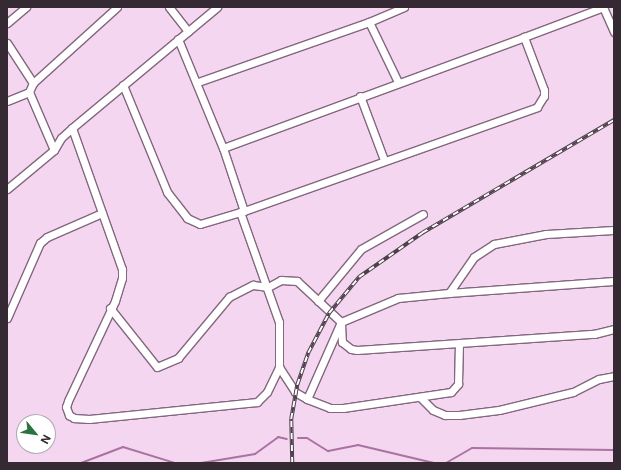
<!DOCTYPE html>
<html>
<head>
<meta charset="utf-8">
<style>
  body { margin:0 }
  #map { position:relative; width:621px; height:470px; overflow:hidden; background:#f5d6f0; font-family:Inter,sans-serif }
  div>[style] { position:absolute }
  .stream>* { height:2px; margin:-1px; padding:0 1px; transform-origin:1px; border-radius:1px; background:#aa72a3 }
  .roads { filter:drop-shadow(1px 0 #82677e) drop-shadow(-1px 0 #82677e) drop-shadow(0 1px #82677e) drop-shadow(0 -1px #82677e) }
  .minor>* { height:7px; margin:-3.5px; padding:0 3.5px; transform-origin:3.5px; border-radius:3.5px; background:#fff }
  .rail>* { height:3.5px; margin-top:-1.75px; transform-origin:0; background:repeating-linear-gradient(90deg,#fff 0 6px,#4d404b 0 12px); box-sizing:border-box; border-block:1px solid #4d404b }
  span { translate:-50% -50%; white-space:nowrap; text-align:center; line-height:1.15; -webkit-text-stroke:3px #fff; paint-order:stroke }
  .frame { position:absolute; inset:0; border:8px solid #352a33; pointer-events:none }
  .north { position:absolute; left:16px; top:414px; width:40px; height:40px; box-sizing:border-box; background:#fff; border:1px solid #aeaaad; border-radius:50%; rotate:119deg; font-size:11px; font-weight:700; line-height:16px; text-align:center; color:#352a33 }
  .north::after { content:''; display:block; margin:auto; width:14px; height:18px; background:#297341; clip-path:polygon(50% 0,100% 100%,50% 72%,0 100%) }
</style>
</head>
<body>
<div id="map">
  <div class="stream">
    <i style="left:298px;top:438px;width:9px"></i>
    <i style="left:307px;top:438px;width:25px;rotate:32deg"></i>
    <i style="left:328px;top:451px;width:31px;rotate:-11deg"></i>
    <i style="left:358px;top:445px;width:78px;rotate:13.3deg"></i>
    <i style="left:81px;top:463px;width:45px;rotate:-20.9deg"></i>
    <i style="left:123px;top:447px;width:54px;rotate:17.1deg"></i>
    <i style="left:201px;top:463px;width:55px;rotate:-9.5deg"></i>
    <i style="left:255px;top:454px;width:29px;rotate:-36deg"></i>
    <i style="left:278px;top:437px;width:9px;rotate:13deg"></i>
    <i style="left:446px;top:463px;width:30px;rotate:-30deg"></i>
    <i style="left:472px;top:448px;width:142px;rotate:0.8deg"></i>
  </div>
  <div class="roads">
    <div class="minor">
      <i style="left:169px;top:7px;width:31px;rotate:52deg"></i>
      <i style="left:603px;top:7px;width:27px;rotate:66deg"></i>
      <i style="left:369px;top:22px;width:67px;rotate:64.2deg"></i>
      <i style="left:7px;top:23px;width:25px;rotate:-40deg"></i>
      <i style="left:178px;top:39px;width:118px;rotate:67.6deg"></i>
      <i style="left:223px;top:148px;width:321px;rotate:-20.2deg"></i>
      <i style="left:7px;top:43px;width:48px;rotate:57deg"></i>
      <i style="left:33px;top:83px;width:10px;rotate:114deg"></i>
      <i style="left:29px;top:92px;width:63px;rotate:66.7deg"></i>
      <i style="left:198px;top:82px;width:181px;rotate:-19.3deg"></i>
      <i style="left:369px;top:22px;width:38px;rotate:-23deg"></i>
      <i style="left:33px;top:83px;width:113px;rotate:-42.1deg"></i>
      <i style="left:123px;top:85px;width:116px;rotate:67.6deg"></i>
      <i style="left:167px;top:192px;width:33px;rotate:52deg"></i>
      <i style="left:187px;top:218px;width:14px;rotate:25deg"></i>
      <i style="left:200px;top:224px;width:46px;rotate:-16.5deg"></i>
      <i style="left:244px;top:211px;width:311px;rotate:-19.5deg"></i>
      <i style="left:537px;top:107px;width:13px;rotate:-58deg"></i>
      <i style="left:544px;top:96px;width:6px;rotate:-90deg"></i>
      <i style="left:544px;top:90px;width:57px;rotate:-110.7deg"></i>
      <i style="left:524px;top:37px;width:85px;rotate:-20.6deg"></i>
      <i style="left:360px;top:96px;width:68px;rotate:69.4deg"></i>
      <i style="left:7px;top:101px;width:24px;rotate:-22deg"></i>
      <i style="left:72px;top:128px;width:150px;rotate:70.5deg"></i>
      <i style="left:122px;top:269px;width:9px;rotate:90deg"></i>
      <i style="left:122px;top:278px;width:24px;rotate:107deg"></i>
      <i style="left:115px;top:301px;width:110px;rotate:115.2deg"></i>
      <i style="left:68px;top:401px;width:6px;rotate:108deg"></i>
      <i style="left:66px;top:407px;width:9px;rotate:69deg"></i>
      <i style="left:69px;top:415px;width:6px;rotate:31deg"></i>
      <i style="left:74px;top:418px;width:15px;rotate:4deg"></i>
      <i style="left:89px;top:419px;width:169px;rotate:-5.8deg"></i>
      <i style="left:257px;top:402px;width:14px;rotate:-45deg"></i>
      <i style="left:267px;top:392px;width:28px;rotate:-64deg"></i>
      <i style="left:223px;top:148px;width:66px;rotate:71.6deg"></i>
      <i style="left:7px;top:189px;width:61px;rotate:-39.7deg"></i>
      <i style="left:54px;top:150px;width:14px;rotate:-60deg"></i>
      <i style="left:61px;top:138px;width:15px;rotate:-42deg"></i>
      <i style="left:72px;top:128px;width:189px;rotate:-39.8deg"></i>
      <i style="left:240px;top:212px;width:117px;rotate:70.5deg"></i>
      <i style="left:279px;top:322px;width:45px;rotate:90deg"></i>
      <i style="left:279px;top:367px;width:30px;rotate:57deg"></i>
      <i style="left:295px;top:392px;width:14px;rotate:30deg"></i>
      <i style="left:307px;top:399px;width:25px;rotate:21deg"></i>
      <i style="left:330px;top:408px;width:13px"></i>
      <i style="left:343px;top:408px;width:109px;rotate:-8.4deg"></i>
      <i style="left:451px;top:392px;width:11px;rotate:-49deg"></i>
      <i style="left:458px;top:384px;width:40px;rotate:-88.6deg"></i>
      <i style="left:449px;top:293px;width:165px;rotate:-4.2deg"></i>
      <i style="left:318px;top:301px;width:67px;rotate:-50.4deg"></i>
      <i style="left:361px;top:249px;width:71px;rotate:-29.4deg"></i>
      <i style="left:110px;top:308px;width:75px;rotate:51.5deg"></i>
      <i style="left:157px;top:367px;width:23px;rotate:-23deg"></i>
      <i style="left:178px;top:358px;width:80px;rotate:-50.1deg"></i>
      <i style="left:229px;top:297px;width:27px;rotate:-27deg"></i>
      <i style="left:253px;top:285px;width:15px;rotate:8deg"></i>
      <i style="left:268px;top:287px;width:15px;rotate:-28deg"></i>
      <i style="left:281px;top:280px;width:16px;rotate:4deg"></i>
      <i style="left:297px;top:281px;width:60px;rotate:43deg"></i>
      <i style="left:7px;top:318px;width:82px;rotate:-66.3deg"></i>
      <i style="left:40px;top:243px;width:9px;rotate:-41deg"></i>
      <i style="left:47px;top:237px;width:60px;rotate:-23.6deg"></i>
      <i style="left:341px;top:324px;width:18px;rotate:87deg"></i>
      <i style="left:342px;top:342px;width:11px;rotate:38deg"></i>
      <i style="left:351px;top:349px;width:6px;rotate:9deg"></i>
      <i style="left:357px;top:350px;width:238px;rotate:-3.9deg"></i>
      <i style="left:594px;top:334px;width:21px;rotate:-14deg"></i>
      <i style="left:420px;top:397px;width:18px;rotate:45deg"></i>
      <i style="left:433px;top:410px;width:13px;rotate:23deg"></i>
      <i style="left:445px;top:415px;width:14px"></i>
      <i style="left:459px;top:415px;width:40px;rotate:-7.1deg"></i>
      <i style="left:499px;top:410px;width:76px;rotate:-13.7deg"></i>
      <i style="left:573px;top:392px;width:29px;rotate:-27deg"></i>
      <i style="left:599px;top:379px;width:15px;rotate:-11deg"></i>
      <i style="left:307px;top:399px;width:84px;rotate:-66.2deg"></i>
      <i style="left:341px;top:322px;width:62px;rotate:-22.8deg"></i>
      <i style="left:398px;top:298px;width:51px;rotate:-5.6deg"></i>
      <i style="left:449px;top:293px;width:44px;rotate:-55.2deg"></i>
      <i style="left:474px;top:257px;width:24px;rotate:-33deg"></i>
      <i style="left:494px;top:244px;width:53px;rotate:-10.9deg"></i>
      <i style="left:546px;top:234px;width:68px;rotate:-3.4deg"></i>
    </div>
  </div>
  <div class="rail">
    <i style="left:292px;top:463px;width:44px;rotate:-91.3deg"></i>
    <i style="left:291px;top:419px;width:35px;rotate:-80deg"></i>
    <i style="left:297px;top:385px;width:34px;rotate:-71deg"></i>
    <i style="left:308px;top:353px;width:45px;rotate:-62.3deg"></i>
    <i style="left:329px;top:313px;width:47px;rotate:-50.2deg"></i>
    <i style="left:359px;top:277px;width:77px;rotate:-34.9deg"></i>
    <i style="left:422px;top:233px;width:223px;rotate:-30.5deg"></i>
  </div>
  <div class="frame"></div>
  <div class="north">N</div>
</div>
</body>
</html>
